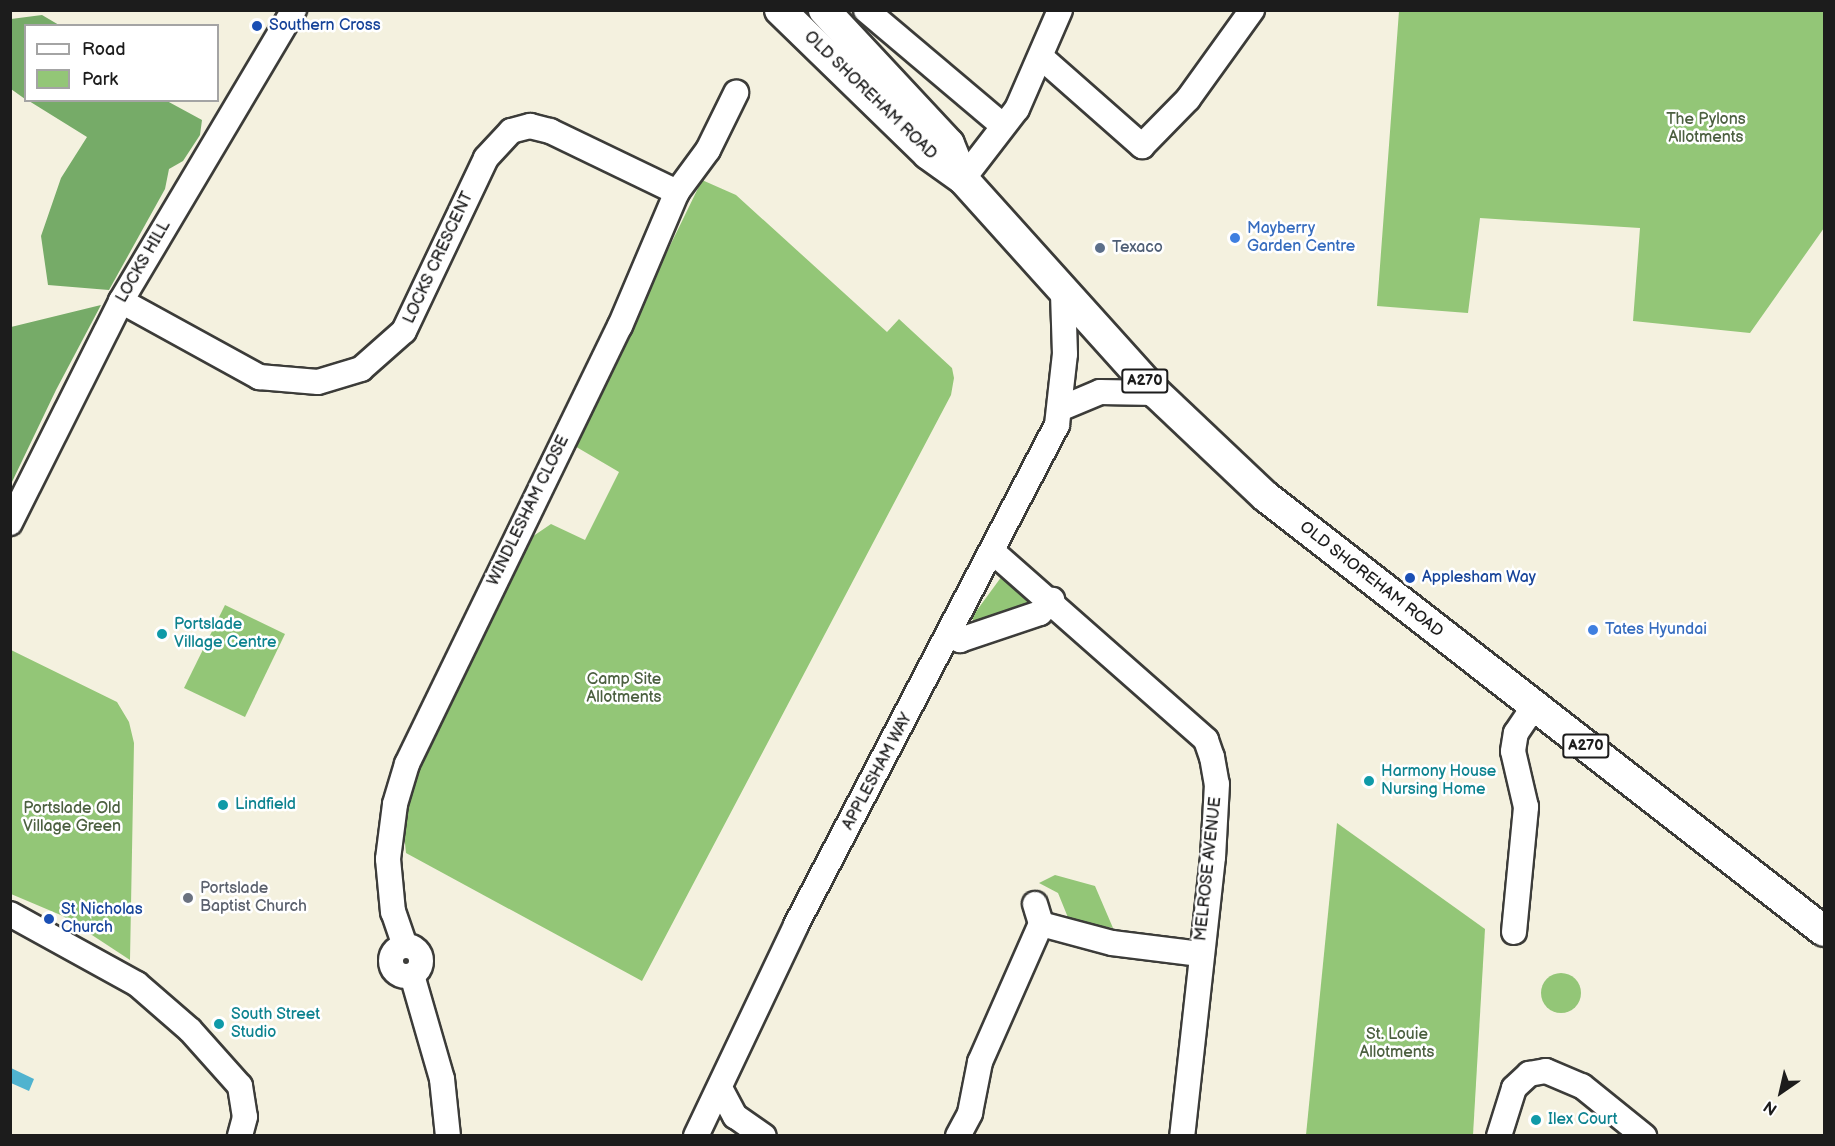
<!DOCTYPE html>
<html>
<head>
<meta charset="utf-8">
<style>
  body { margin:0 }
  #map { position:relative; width:1835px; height:1146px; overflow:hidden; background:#f4f1df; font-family:"Balsamiq Sans",sans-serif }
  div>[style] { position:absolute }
  .green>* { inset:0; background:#93c677 }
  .round { border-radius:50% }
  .forest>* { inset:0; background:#76ab68 }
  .water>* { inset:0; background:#50b3cf }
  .roads { filter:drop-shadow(2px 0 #3c3c39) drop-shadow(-2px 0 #3c3c39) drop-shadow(0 2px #3c3c39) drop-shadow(0 -2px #3c3c39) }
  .minor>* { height:24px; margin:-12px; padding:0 12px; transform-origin:12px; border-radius:12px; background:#fff }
  .minor>.ring { margin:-12px; padding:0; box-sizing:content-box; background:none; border:24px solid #fff; border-radius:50% }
  .major>* { height:30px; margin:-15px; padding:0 15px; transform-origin:15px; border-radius:15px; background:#fff }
  .dots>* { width:16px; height:16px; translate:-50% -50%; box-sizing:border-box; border:3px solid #fff; border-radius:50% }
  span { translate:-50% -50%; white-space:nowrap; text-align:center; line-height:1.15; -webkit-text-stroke:5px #fff; paint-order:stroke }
  .shield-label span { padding:2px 4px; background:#fff; border:2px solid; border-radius:4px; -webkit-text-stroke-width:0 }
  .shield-label { font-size:15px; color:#1c1c1c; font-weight:700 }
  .transit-label { font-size:16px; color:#164399 }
  .left { translate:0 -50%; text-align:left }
  .street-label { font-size:16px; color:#1c1c1c }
  .park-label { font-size:16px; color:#4c6040 }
  .shop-label { font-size:16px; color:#366cbe }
  .service-label { font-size:16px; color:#4e5e75 }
  .culture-label { font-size:16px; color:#0d838f }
  .worship-label { font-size:16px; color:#5b616d }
  .frame { position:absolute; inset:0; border:12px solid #1c1c1c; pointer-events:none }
  .legend { position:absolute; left:24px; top:24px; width:195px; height:78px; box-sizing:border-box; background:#fff; border:2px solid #a4a4a4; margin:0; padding:8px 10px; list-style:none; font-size:18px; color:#1c1c1c }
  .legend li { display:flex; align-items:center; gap:12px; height:30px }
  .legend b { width:30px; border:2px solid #a4a4a4 }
  .north { position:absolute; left:1751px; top:1062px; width:60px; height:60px; -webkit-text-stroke:4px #fff; paint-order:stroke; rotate:214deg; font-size:16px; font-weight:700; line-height:24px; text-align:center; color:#1c1c1c }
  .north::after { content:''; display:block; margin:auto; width:21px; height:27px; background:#1c1c1c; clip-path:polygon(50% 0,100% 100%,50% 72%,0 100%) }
</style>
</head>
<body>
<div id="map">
  <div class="green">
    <i style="clip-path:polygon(1399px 11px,1824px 11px,1824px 228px,1750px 333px,1633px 321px,1640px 228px,1480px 218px,1468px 313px,1377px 306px)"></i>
    <i style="clip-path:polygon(702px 180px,736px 195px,887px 332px,899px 319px,952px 368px,954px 378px,951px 395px,642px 981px,406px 853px,402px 814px,415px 773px,526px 541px,551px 524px,585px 540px,619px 472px,573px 445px)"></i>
    <i style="clip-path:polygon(1002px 576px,1033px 604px,975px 625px,972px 617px)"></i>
    <i style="clip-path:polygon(225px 605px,285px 634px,245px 717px,184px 688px)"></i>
    <i style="clip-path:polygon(11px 650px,117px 702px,129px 722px,134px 743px,130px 960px,63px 916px,11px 894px)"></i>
    <i style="clip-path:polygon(1337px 823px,1485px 929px,1473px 1135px,1306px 1135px)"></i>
    <i style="clip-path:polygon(1055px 875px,1095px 886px,1113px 928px,1069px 920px,1058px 893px,1039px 883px)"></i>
    <i class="round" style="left:1541px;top:973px;width:40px;height:40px"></i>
  </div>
  <div class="forest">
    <i style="clip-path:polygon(42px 15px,59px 25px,26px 26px,25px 99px,11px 89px,11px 19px)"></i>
    <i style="clip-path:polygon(136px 100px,167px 101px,202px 120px,200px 135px,183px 161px,169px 169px,165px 189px,109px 290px,48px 285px,41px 236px,61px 178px,87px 137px,29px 101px)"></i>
    <i style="clip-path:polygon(101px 305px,56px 390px,11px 484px,11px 327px)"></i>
  </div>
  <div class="water">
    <i style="clip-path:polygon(11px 1068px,34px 1079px,29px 1091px,11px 1083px)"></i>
  </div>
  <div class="roads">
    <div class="minor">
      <i style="left:866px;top:10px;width:177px;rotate:40.2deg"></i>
      <i style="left:1041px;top:57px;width:135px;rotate:41.4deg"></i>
      <i style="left:1142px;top:146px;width:66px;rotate:-45.6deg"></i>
      <i style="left:1188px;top:99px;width:110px;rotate:-54.3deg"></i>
      <i style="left:963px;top:179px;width:88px;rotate:-52.4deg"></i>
      <i style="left:1017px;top:109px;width:108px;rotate:-66.5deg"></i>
      <i style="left:121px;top:301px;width:158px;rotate:28.8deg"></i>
      <i style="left:259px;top:377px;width:59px;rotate:4.8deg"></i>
      <i style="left:318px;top:382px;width:45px;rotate:-16.8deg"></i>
      <i style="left:361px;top:369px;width:57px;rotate:-41.5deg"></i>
      <i style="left:404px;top:331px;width:191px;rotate:-64.6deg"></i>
      <i style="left:486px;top:158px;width:37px;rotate:-47deg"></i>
      <i style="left:511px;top:131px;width:20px;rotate:-15deg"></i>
      <i style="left:530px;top:126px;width:21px;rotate:14deg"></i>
      <i style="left:550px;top:131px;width:141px;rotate:25.7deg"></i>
      <i style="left:1062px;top:408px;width:41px;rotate:-22.8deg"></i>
      <i style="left:1100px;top:392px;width:56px;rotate:1deg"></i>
      <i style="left:10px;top:523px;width:248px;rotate:-63.4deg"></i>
      <i style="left:121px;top:301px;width:339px;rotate:-59.3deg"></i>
      <i style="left:993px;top:552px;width:284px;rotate:41.4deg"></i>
      <i style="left:1206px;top:740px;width:18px;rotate:71deg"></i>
      <i style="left:1212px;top:757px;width:27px;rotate:80deg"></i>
      <i style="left:1217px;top:784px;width:73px;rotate:93.1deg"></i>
      <i style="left:1213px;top:857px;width:281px;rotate:96.3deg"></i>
      <i style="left:949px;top:634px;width:13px;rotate:29deg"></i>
      <i style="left:960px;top:640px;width:84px;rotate:-18.6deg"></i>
      <i style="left:1040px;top:613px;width:18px;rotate:-47deg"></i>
      <i style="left:1035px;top:904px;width:21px;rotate:73deg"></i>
      <i style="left:10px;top:914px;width:145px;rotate:28.9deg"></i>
      <i style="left:137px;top:984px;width:70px;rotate:41deg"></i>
      <i style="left:190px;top:1030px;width:75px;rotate:48.2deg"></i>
      <i style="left:240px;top:1086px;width:31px;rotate:81deg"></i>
      <i style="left:245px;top:1117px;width:20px;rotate:105deg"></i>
      <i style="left:1514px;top:932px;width:126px;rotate:-84.5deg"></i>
      <i style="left:1526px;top:807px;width:57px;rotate:-103.1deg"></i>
      <i style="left:1513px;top:751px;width:18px;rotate:-81deg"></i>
      <i style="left:1516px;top:733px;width:32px;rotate:-56deg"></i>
      <i class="ring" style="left:391px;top:946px;width:6px;height:6px"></i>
      <i style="left:405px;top:946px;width:36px;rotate:-109deg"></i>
      <i style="left:393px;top:912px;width:53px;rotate:-95.4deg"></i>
      <i style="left:388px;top:859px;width:55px;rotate:-82.7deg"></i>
      <i style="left:395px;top:804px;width:42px;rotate:-73.3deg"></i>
      <i style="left:407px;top:764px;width:487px;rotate:-64.1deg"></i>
      <i style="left:620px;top:326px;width:146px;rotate:-67deg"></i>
      <i style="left:677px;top:192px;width:52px;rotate:-53.6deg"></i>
      <i style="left:708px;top:150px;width:64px;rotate:-63.8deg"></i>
      <i style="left:412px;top:975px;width:108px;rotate:73.9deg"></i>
      <i style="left:442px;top:1079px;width:57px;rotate:84deg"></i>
      <i style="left:721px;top:1090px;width:30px;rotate:62deg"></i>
      <i style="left:735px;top:1116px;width:35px;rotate:35deg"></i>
      <i style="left:696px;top:1136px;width:233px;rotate:-64.6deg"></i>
      <i style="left:796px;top:925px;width:564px;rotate:-62.44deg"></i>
      <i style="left:1057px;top:425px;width:71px;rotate:-83.6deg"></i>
      <i style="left:1065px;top:354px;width:61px;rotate:-91.9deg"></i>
      <i style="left:958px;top:1136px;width:26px;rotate:-62deg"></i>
      <i style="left:970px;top:1113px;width:52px;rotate:-78.9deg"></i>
      <i style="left:980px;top:1062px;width:151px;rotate:-66.2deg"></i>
      <i style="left:1041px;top:924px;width:73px;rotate:15deg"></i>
      <i style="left:1112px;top:943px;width:89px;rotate:7.1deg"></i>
      <i style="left:1499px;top:1136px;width:50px;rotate:-72.6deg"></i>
      <i style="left:1514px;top:1088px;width:21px;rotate:-43deg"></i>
      <i style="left:1529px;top:1074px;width:17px;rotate:-10deg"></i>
      <i style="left:1546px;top:1071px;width:39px;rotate:23deg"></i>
      <i style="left:1582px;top:1086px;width:80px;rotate:38.9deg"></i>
    </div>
    <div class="major">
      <i style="left:780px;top:10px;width:206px;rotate:44.2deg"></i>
      <i style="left:928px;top:154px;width:43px;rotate:35.5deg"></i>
      <i style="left:963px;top:179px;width:288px;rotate:48deg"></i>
      <i style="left:1156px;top:393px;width:150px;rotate:43.4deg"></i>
      <i style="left:1265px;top:496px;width:708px;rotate:37.89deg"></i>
      <i style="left:824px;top:10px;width:183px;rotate:47deg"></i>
      <i style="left:949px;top:144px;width:38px;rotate:68deg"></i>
    </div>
  </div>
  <div class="dots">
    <i style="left:257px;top:26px;background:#1a4fb4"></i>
    <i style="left:1235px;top:238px;background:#3f7fe0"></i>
    <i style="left:1100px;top:248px;background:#5c6f8a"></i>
    <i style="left:1410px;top:578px;background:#1a4fb4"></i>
    <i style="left:1593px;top:630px;background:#3f7fe0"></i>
    <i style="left:162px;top:634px;background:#0f9aa8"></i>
    <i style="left:1369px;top:781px;background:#0f9aa8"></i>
    <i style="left:223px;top:805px;background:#0f9aa8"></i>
    <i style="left:188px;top:898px;background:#6b7280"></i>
    <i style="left:49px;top:919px;background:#1a4fb4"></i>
    <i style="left:219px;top:1024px;background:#0f9aa8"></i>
    <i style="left:1536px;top:1120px;background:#0f9aa8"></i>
  </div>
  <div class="shield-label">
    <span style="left:1145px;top:381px">A270</span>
    <span style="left:1586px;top:746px">A270</span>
  </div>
  <div class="transit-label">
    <span class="left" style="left:269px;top:26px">Southern Cross</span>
    <span class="left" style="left:1422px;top:578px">Applesham Way</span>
    <span class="left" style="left:61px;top:919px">St Nicholas<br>Church</span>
  </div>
  <div class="street-label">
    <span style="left:870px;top:96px;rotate:44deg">OLD SHOREHAM ROAD</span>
    <span style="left:439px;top:258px;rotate:-65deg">LOCKS CRESCENT</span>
    <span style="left:144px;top:262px;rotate:-60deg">LOCKS HILL</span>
    <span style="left:529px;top:511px;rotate:-64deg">WINDLESHAM CLOSE</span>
    <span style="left:1371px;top:580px;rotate:38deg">OLD SHOREHAM ROAD</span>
    <span style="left:878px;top:772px;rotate:-62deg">APPLESHAM WAY</span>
    <span style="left:1209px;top:869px;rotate:-84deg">MELROSE AVENUE</span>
  </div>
  <div class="park-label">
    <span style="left:1706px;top:129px">The Pylons<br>Allotments</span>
    <span style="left:624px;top:689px">Camp Site<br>Allotments</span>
    <span style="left:72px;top:818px">Portslade Old<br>Village Green</span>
    <span style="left:1397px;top:1044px">St. Louie<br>Allotments</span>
  </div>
  <div class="shop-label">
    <span class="left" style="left:1247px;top:238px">Mayberry<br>Garden Centre</span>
    <span class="left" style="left:1605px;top:630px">Tates Hyundai</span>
  </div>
  <div class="service-label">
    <span class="left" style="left:1112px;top:248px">Texaco</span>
  </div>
  <div class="culture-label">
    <span class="left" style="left:174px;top:634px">Portslade<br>Village Centre</span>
    <span class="left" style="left:1381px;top:781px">Harmony House<br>Nursing Home</span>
    <span class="left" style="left:235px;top:805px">Lindfield</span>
    <span class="left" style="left:231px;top:1024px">South Street<br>Studio</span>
    <span class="left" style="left:1548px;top:1120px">Ilex Court</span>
  </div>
  <div class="worship-label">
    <span class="left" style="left:200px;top:898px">Portslade<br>Baptist Church</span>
  </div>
  <div class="frame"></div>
  <ul class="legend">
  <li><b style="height:8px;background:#fff"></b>Road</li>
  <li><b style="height:16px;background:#93c677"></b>Park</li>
  </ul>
  <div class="north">N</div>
</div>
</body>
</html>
